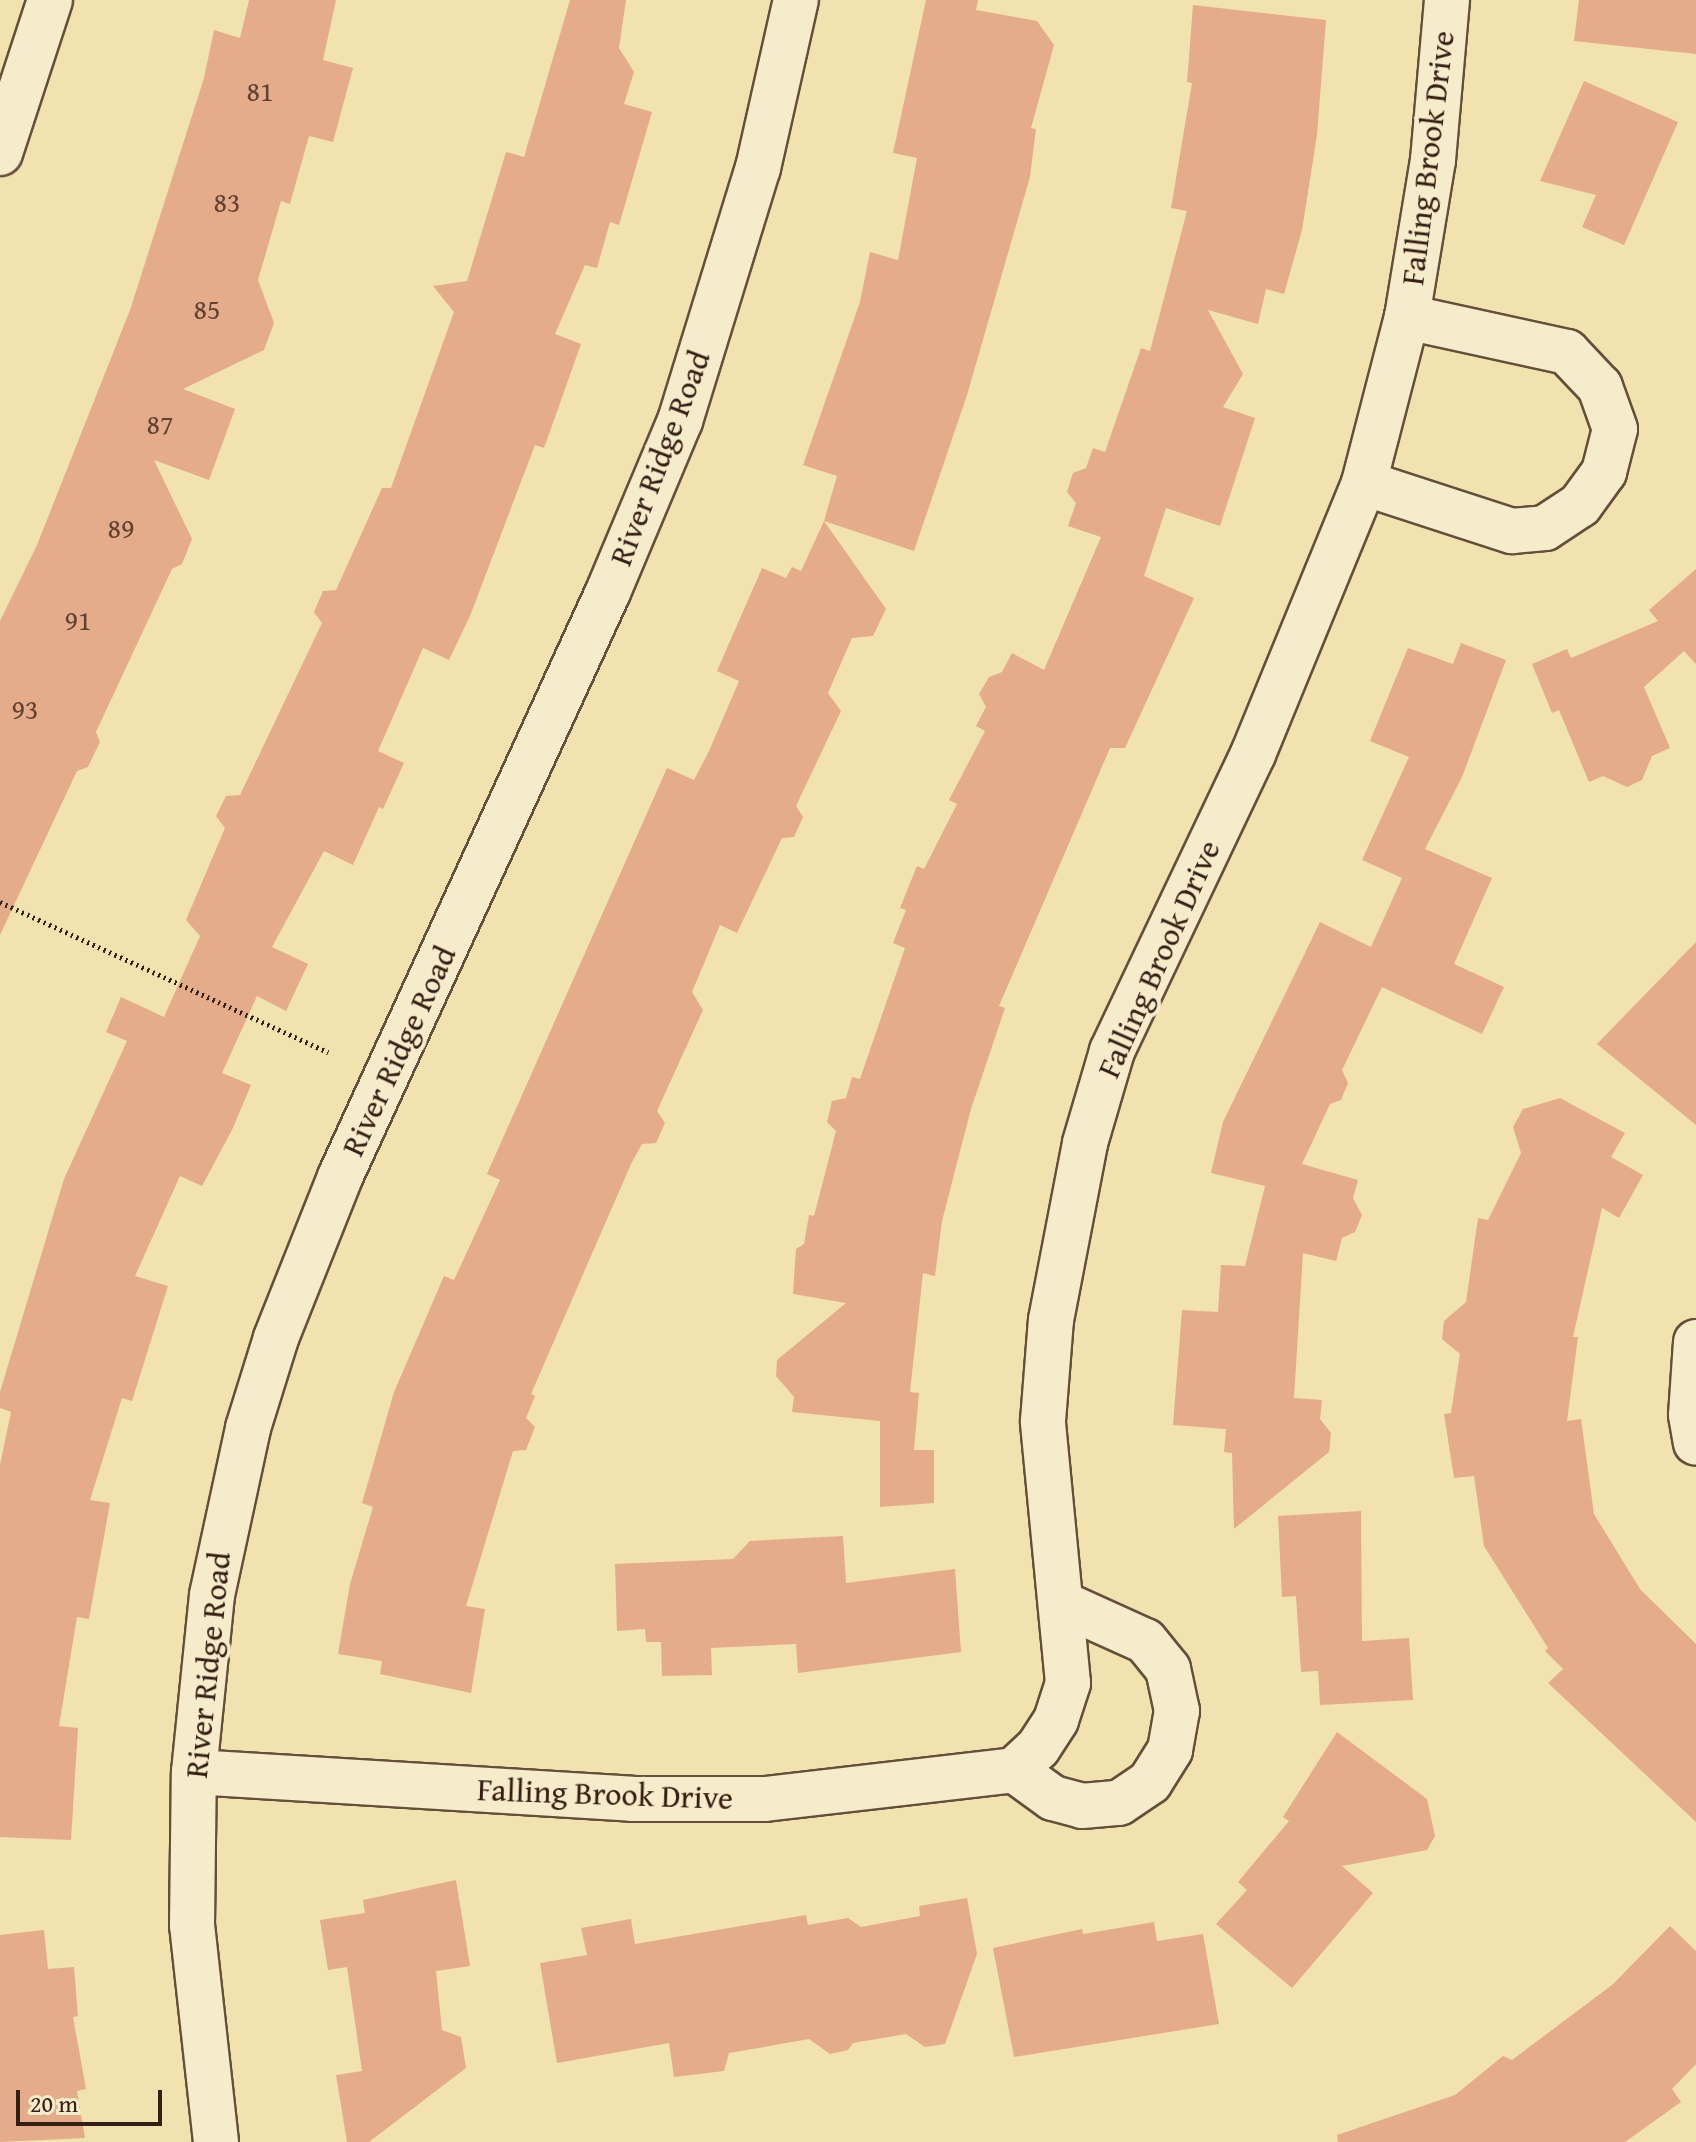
<!DOCTYPE html>
<html>
<head>
<meta charset="utf-8">
<style>
  body { margin:0 }
  #map { position:relative; width:1696px; height:2142px; overflow:hidden; background:#f1e2af; font-family:"Gentium Book Plus",serif }
  div>[style] { position:absolute }
  .building>* { inset:0; background:#e5ac8b }
  .path>* { height:5px; margin-top:-2.5px; transform-origin:0; background:repeating-linear-gradient(90deg,#351e13 0 2px,transparent 0 6px) }
  .roads { filter:drop-shadow(2px 0 #644f3a) drop-shadow(-2px 0 #644f3a) drop-shadow(0 2px #644f3a) drop-shadow(0 -2px #644f3a) }
  .minor>* { height:44px; margin:-22px; padding:0 22px; transform-origin:22px; border-radius:22px; background:#f6eccb }
  .tertiary>* { height:44px; margin:-22px; padding:0 22px; transform-origin:22px; border-radius:22px; background:#f6eccb }
  span { translate:-50% -50%; white-space:nowrap; text-align:center; line-height:1.15; -webkit-text-stroke:8px #f6eccb; paint-order:stroke }
  .number-label { font-size:28px; color:#614231 }
  .number-label span { -webkit-text-stroke-width:0 }
  .street-label { font-size:32px; color:#351e13 }
  .scale { position:absolute; left:16px; top:2090px; width:146px; height:36px; box-sizing:border-box; border:4px solid #351e13; border-top:0; padding-left:10px; font-size:24px; line-height:28px; white-space:nowrap; color:#351e13; -webkit-text-stroke:6px #f6eccb; paint-order:stroke }
</style>
</head>
<body>
<div id="map">
  <div class="building">
    <i style="clip-path:polygon(249px 0,336px 0,323px 60px,353px 68px,333px 142px,309px 136px,290px 204px,281px 201px,258px 280px,274px 323px,264px 350px,183px 389px,235px 409px,209px 480px,154px 460px,192px 539px,182px 564px,172px 569px,96px 732px,100px 742px,88px 767px,77px 771px,0 935px,0 621px,37px 545px,130px 310px,204px 78px,214px 30px,240px 38px)"></i>
    <i style="clip-path:polygon(570px 0,626px 0,619px 48px,634px 72px,624px 104px,652px 112px,619px 225px,610px 222px,597px 268px,585px 265px,555px 334px,581px 344px,544px 448px,535px 445px,470px 616px,449px 660px,423px 648px,378px 751px,404px 763px,383px 809px,379px 807px,353px 865px,324px 851px,272px 947px,308px 964px,286px 1011px,257px 996px,222px 1073px,251px 1085px,232px 1130px,202px 1186px,180px 1176px,135px 1276px,168px 1286px,132px 1401px,122px 1398px,90px 1500px,110px 1503px,89px 1619px,77px 1617px,59px 1726px,78px 1728px,71px 1840px,0 1837px,0 1465px,11px 1412px,0 1408px,0 1392px,64px 1179px,127px 1041px,106px 1032px,121px 997px,164px 1017px,200px 936px,186px 920px,225px 828px,216px 816px,226px 796px,240px 795px,322px 623px,314px 612px,323px 591px,336px 590px,382px 488px,391px 488px,454px 312px,433px 286px,467px 281px,506px 152px,524px 157px)"></i>
    <i style="clip-path:polygon(926px 0,978px 0,976px 10px,1037px 21px,1054px 45px,1031px 128px,1036px 129px,1030px 177px,967px 395px,914px 551px,824px 521px,886px 609px,873px 636px,852px 638px,828px 693px,841px 711px,796px 806px,803px 817px,794px 837px,782px 838px,737px 933px,720px 925px,692px 992px,703px 1010px,657px 1111px,665px 1123px,656px 1143px,642px 1144px,631px 1164px,531px 1394px,535px 1396px,526px 1418px,535px 1427px,526px 1450px,513px 1451px,466px 1606px,485px 1609px,471px 1693px,380px 1674px,382px 1661px,338px 1654px,350px 1584px,373px 1507px,362px 1503px,394px 1392px,444px 1276px,454px 1280px,500px 1180px,487px 1174px,667px 768px,694px 780px,709px 751px,739px 681px,717px 671px,762px 568px,786px 578px,792px 567px,801px 571px,824px 521px,837px 476px,803px 465px,860px 302px,870px 252px,898px 260px,917px 158px,893px 153px)"></i>
    <i style="clip-path:polygon(1579px 0,1696px 0,1696px 54px,1574px 41px)"></i>
    <i style="clip-path:polygon(1193px 5px,1326px 20px,1317px 135px,1302px 230px,1284px 294px,1266px 289px,1258px 324px,1208px 310px,1243px 374px,1223px 407px,1255px 418px,1220px 526px,1166px 508px,1144px 576px,1194px 598px,1125px 748px,1110px 748px,999px 1006px,1005px 1008px,971px 1109px,942px 1221px,935px 1276px,923px 1273px,910px 1392px,919px 1393px,914px 1450px,934px 1450px,934px 1503px,880px 1507px,880px 1421px,792px 1412px,794px 1397px,776px 1376px,777px 1360px,846px 1303px,793px 1294px,796px 1249px,804px 1244px,809px 1215px,814px 1216px,836px 1131px,827px 1122px,832px 1101px,846px 1098px,852px 1077px,860px 1079px,905px 948px,893px 943px,906px 910px,900px 908px,917px 866px,924px 869px,957px 804px,949px 800px,985px 731px,976px 726px,986px 707px,979px 694px,989px 677px,1002px 672px,1012px 653px,1044px 670px,1101px 537px,1068px 526px,1076px 503px,1067px 492px,1073px 473px,1086px 468px,1093px 448px,1105px 452px,1141px 348px,1150px 351px,1187px 211px,1171px 208px,1192px 83px,1187px 82px)"></i>
    <i style="clip-path:polygon(1584px 81px,1678px 122px,1624px 245px,1582px 227px,1596px 195px,1540px 181px)"></i>
    <i style="clip-path:polygon(1696px 569px,1696px 664px,1684px 651px,1644px 687px,1670px 748px,1652px 756px,1642px 780px,1627px 787px,1603px 776px,1589px 782px,1559px 710px,1552px 713px,1532px 664px,1567px 649px,1571px 658px,1658px 621px,1649px 610px)"></i>
    <i style="clip-path:polygon(1461px 643px,1506px 660px,1462px 777px,1425px 849px,1492px 878px,1454px 964px,1504px 987px,1482px 1034px,1382px 987px,1342px 1070px,1348px 1083px,1341px 1100px,1330px 1104px,1302px 1164px,1358px 1180px,1353px 1198px,1362px 1215px,1355px 1232px,1342px 1238px,1336px 1261px,1303px 1253px,1294px 1398px,1322px 1400px,1320px 1419px,1331px 1433px,1329px 1452px,1234px 1529px,1232px 1453px,1224px 1452px,1226px 1429px,1173px 1425px,1182px 1310px,1218px 1312px,1221px 1265px,1245px 1266px,1265px 1186px,1211px 1173px,1223px 1122px,1320px 922px,1371px 947px,1402px 878px,1362px 860px,1409px 757px,1370px 741px,1408px 648px,1453px 664px)"></i>
    <i style="clip-path:polygon(1696px 942px,1696px 1125px,1597px 1044px)"></i>
    <i style="clip-path:polygon(1560px 1098px,1625px 1133px,1611px 1157px,1643px 1175px,1619px 1218px,1602px 1208px,1573px 1337px,1578px 1337px,1567px 1421px,1581px 1419px,1594px 1514px,1640px 1589px,1696px 1644px,1696px 1822px,1548px 1683px,1563px 1669px,1545px 1651px,1548px 1648px,1484px 1546px,1474px 1476px,1454px 1478px,1444px 1414px,1451px 1413px,1460px 1354px,1442px 1339px,1444px 1321px,1466px 1302px,1478px 1218px,1488px 1220px,1521px 1153px,1513px 1127px,1523px 1109px)"></i>
    <i style="clip-path:polygon(1361px 1511px,1362px 1641px,1409px 1638px,1413px 1700px,1320px 1705px,1318px 1671px,1301px 1672px,1296px 1596px,1282px 1597px,1278px 1516px)"></i>
    <i style="clip-path:polygon(843px 1536px,846px 1583px,955px 1569px,961px 1652px,798px 1673px,796px 1644px,711px 1648px,712px 1675px,662px 1676px,661px 1642px,646px 1642px,645px 1629px,617px 1631px,615px 1564px,733px 1559px,750px 1541px)"></i>
    <i style="clip-path:polygon(1337px 1732px,1427px 1799px,1435px 1836px,1427px 1850px,1342px 1866px,1373px 1893px,1292px 1988px,1216px 1924px,1247px 1890px,1238px 1882px,1289px 1821px,1283px 1817px)"></i>
    <i style="clip-path:polygon(456px 1880px,470px 1966px,436px 1971px,442px 2030px,461px 2037px,466px 2068px,369px 2142px,347px 2142px,336px 2075px,362px 2071px,347px 1967px,328px 1970px,320px 1920px,365px 1913px,363px 1900px)"></i>
    <i style="clip-path:polygon(967px 1898px,977px 1954px,945px 2044px,925px 2047px,906px 2034px,853px 2043px,848px 2050px,830px 2054px,809px 2039px,729px 2053px,724px 2071px,674px 2077px,669px 2043px,557px 2063px,540px 1963px,587px 1955px,581px 1928px,631px 1919px,635px 1944px,806px 1915px,808px 1925px,848px 1918px,861px 1927px,920px 1916px,919px 1906px)"></i>
    <i style="clip-path:polygon(1154px 1922px,1157px 1941px,1203px 1934px,1219px 2024px,1014px 2057px,993px 1948px,1082px 1929px,1083px 1934px)"></i>
    <i style="clip-path:polygon(1670px 1926px,1696px 1951px,1696px 2064px,1672px 2089px,1681px 2102px,1625px 2142px,1338px 2142px,1337px 2135px,1455px 2095px,1503px 2056px,1512px 2060px,1612px 1985px)"></i>
    <i style="clip-path:polygon(44px 1930px,48px 1969px,74px 1967px,78px 2016px,73px 2017px,86px 2089px,77px 2091px,85px 2138px,0 2142px,0 1935px)"></i>
  </div>
  <div class="path">
    <i style="left:0;top:902px;width:361px;rotate:24.6deg"></i>
  </div>
  <div class="roads">
    <div class="minor">
      <i style="left:1364px;top:483px;width:156px;rotate:18deg"></i>
      <i style="left:1512px;top:531px;width:33px;rotate:-5deg"></i>
      <i style="left:1545px;top:528px;width:42px;rotate:-33.3deg"></i>
      <i style="left:1580px;top:505px;width:41px;rotate:-54deg"></i>
      <i style="left:1604px;top:472px;width:44px;rotate:-75.7deg"></i>
      <i style="left:1615px;top:429px;width:45px;rotate:-109.7deg"></i>
      <i style="left:1600px;top:387px;width:48px;rotate:-133.3deg"></i>
      <i style="left:1567px;top:352px;width:164px;rotate:-167.7deg"></i>
      <i style="left:1696px;top:1342px;width:73px;rotate:93.9deg"></i>
      <i style="left:1691px;top:1415px;width:28px;rotate:80deg"></i>
      <i style="left:1014px;top:1770px;width:48px;rotate:35.7deg"></i>
      <i style="left:1053px;top:1798px;width:30px;rotate:15deg"></i>
      <i style="left:1082px;top:1806px;width:37px;rotate:-5deg"></i>
      <i style="left:1119px;top:1803px;width:37px;rotate:-34deg"></i>
      <i style="left:1150px;top:1782px;width:38px;rotate:-58deg"></i>
      <i style="left:1170px;top:1750px;width:40px;rotate:-80deg"></i>
      <i style="left:1177px;top:1711px;width:43px;rotate:-102.1deg"></i>
      <i style="left:1168px;top:1669px;width:36px;rotate:-129deg"></i>
      <i style="left:1145px;top:1641px;width:92px;rotate:-155.7deg"></i>
      <i style="left:194px;top:1772px;width:439px;rotate:3.5deg"></i>
      <i style="left:632px;top:1799px;width:133px"></i>
      <i style="left:765px;top:1799px;width:251px;rotate:-6.6deg"></i>
      <i style="left:1014px;top:1770px;width:33px;rotate:-43deg"></i>
      <i style="left:1038px;top:1748px;width:33px;rotate:-57deg"></i>
      <i style="left:1056px;top:1720px;width:39px;rotate:-72deg"></i>
      <i style="left:1068px;top:1683px;width:263px;rotate:-95.5deg"></i>
      <i style="left:1043px;top:1421px;width:101px;rotate:-85.5deg"></i>
      <i style="left:1051px;top:1320px;width:180px;rotate:-79.1deg"></i>
      <i style="left:1085px;top:1143px;width:96px;rotate:-73.6deg"></i>
      <i style="left:1112px;top:1051px;width:329px;rotate:-64.6deg"></i>
      <i style="left:1253px;top:754px;width:293px;rotate:-67.7deg"></i>
      <i style="left:1364px;top:483px;width:171px;rotate:-75.5deg"></i>
      <i style="left:1407px;top:317px;width:159px;rotate:-80.6deg"></i>
      <i style="left:1433px;top:160px;width:161px;rotate:-85deg"></i>
      <i style="left:216px;top:2142px;width:218px;rotate:-96.3deg"></i>
      <i style="left:192px;top:1925px;width:153px;rotate:-89.3deg"></i>
      <i style="left:194px;top:1772px;width:178px;rotate:-84.2deg"></i>
      <i style="left:212px;top:1595px;width:171px;rotate:-77.8deg"></i>
      <i style="left:248px;top:1428px;width:94px;rotate:-72.7deg"></i>
      <i style="left:276px;top:1338px;width:173px;rotate:-68.3deg"></i>
      <i style="left:340px;top:1177px;width:643px;rotate:-65.39deg"></i>
      <i style="left:608px;top:592px;width:186px;rotate:-67.2deg"></i>
      <i style="left:680px;top:421px;width:265px;rotate:-72.9deg"></i>
      <i style="left:758px;top:168px;width:172px;rotate:-77.3deg"></i>
    </div>
    <div class="tertiary">
      <i style="left:0;top:153px;width:161px;rotate:-71.9deg"></i>
    </div>
  </div>
  <div class="number-label">
    <span style="left:260px;top:91px">81</span>
    <span style="left:227px;top:202px">83</span>
    <span style="left:207px;top:309px">85</span>
    <span style="left:160px;top:424px">87</span>
    <span style="left:121px;top:528px">89</span>
    <span style="left:78px;top:620px">91</span>
    <span style="left:25px;top:709px">93</span>
  </div>
  <div class="street-label">
    <span style="left:1428px;top:158px;rotate:-83deg">Falling Brook Drive</span>
    <span style="left:660px;top:458px;rotate:-69deg">River Ridge Road</span>
    <span style="left:1159px;top:959px;rotate:-66deg">Falling Brook Drive</span>
    <span style="left:399px;top:1051px;rotate:-65deg">River Ridge Road</span>
    <span style="left:208px;top:1665px;rotate:-84deg">River Ridge Road</span>
    <span style="left:605px;top:1794px;rotate:2deg">Falling Brook Drive</span>
  </div>
  <div class="scale">20 m</div>
</div>
</body>
</html>
